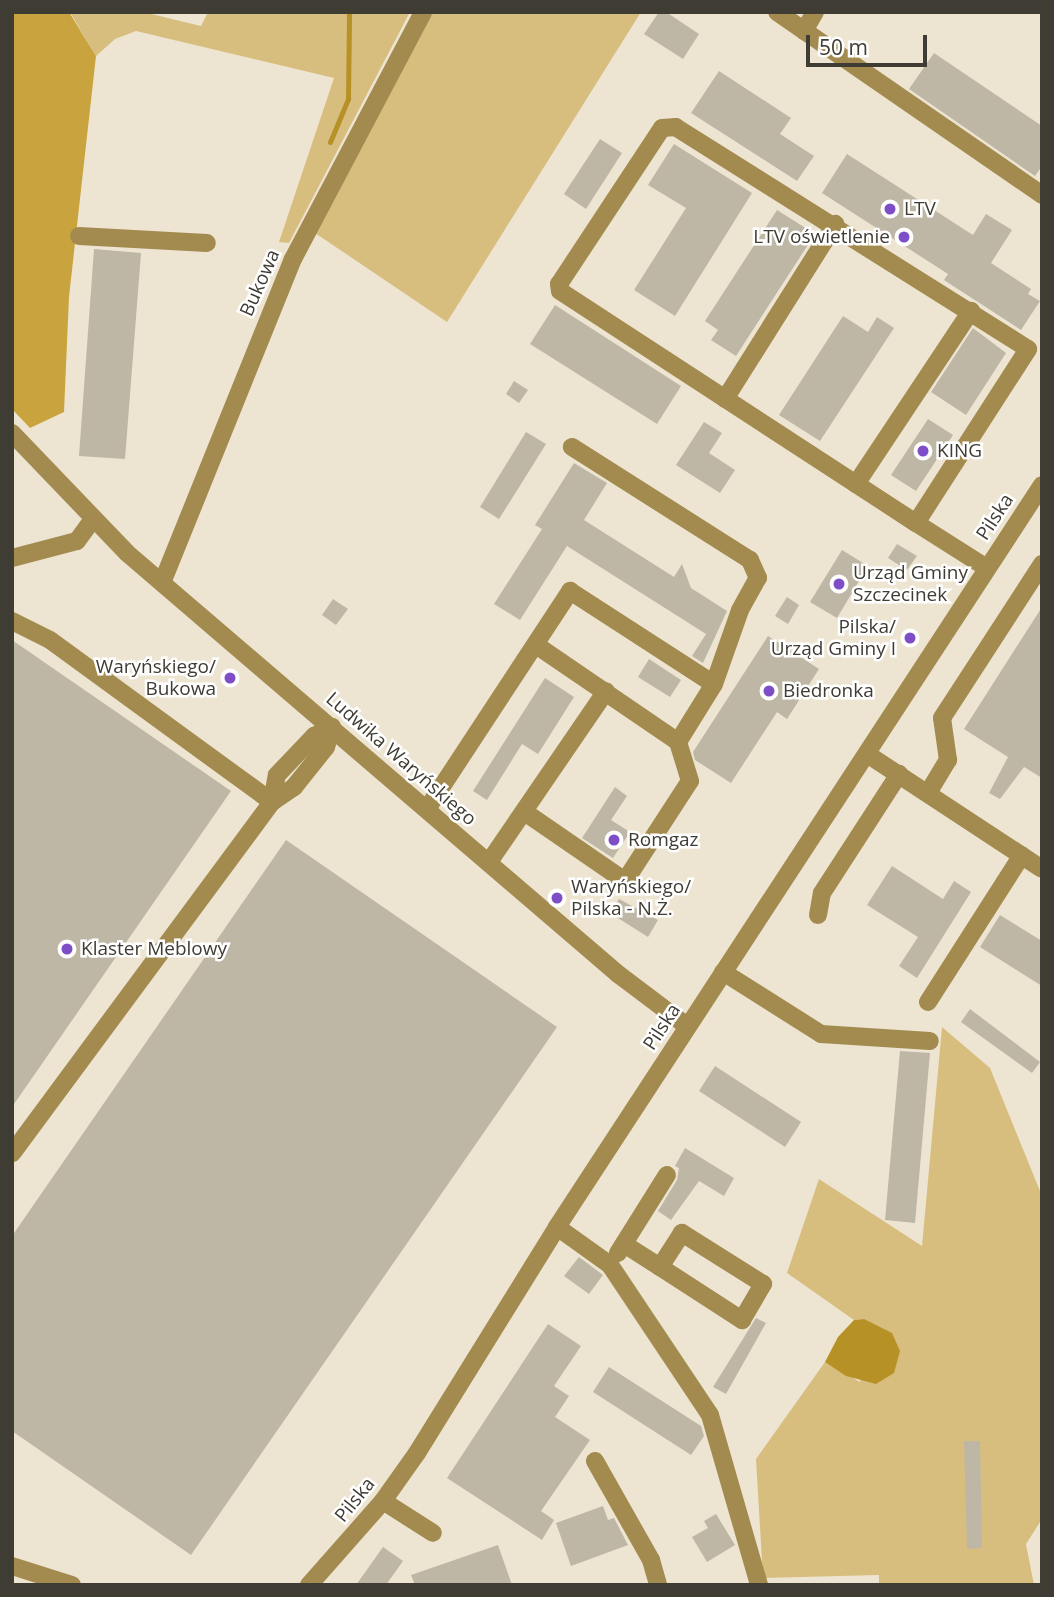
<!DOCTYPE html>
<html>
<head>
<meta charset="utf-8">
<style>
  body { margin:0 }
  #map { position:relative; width:1054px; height:1597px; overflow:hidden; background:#ede5d2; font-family:"Open Sans",sans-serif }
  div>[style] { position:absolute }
  .green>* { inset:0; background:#d8be7e }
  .forest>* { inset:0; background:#c9a43e }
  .water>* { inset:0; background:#b69126 }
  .stream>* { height:5px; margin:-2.5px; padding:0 2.5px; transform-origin:2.5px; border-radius:2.5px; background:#b69126 }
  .building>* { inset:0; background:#beb7a5 }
  .minor>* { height:18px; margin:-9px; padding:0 9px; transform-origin:9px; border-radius:9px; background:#a38b50 }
  .dots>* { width:19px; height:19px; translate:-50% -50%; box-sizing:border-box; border:4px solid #fff; border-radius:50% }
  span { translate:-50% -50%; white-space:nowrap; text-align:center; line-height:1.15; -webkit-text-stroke:5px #fff; paint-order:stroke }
  .poi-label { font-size:19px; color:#3f3c34 }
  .left { translate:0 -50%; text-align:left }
  .right { translate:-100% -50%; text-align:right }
  .street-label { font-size:19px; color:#3f3c34 }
  .frame { position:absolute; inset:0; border:14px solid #3f3c34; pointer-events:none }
  .scale { position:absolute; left:806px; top:35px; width:121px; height:32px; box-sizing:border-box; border:4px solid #3f3c34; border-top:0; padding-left:9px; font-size:21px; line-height:24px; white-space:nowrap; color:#3f3c34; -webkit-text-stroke:5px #fff; paint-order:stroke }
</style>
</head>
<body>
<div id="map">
  <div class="green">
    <i style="clip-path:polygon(143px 12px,201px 26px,208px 12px,410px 12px,289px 243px,279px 242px,334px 78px,136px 31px,115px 39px,96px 56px,71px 14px)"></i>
    <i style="clip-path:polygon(431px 12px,641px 12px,447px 322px,315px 233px)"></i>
    <i style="clip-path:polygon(942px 1027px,990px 1068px,1042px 1196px,1042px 1519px,1026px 1544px,1034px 1585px,879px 1585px,879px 1575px,763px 1578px,756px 1459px,825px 1362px,860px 1382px,864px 1319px,854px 1320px,787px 1273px,819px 1179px,922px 1246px)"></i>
  </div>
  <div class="forest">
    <i style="clip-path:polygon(12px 12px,69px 12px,96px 56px,69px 297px,64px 412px,30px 428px,12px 409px)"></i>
  </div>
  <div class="water">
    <i style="clip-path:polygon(864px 1319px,892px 1333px,900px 1351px,894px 1373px,876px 1384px,846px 1376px,825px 1362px,838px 1337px,854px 1320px)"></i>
  </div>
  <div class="stream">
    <i style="left:330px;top:142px;width:47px;rotate:-67.3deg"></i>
    <i style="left:348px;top:99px;width:87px;rotate:-89.3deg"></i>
  </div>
  <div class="building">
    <i style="clip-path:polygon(659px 12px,666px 12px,699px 34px,683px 59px,644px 34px)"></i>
    <i style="clip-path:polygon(934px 53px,1042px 126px,1042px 166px,1035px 176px,909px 89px)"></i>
    <i style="clip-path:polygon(719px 71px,791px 118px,780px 134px,814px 156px,797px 181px,691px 113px)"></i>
    <i style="clip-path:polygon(600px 139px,622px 153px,586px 209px,564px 194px)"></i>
    <i style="clip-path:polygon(674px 144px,752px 193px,675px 316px,634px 290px,686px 208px,648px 185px)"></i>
    <i style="clip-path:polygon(847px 154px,973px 235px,986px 214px,1012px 230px,991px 263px,1031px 289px,1028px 294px,1040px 301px,1021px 330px,944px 280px,948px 274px,822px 193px)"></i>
    <i style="clip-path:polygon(777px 210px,815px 234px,736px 356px,711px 340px,718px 330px,705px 321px)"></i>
    <i style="clip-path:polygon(94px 249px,141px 253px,125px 459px,79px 456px)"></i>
    <i style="clip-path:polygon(555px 305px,681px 386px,657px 424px,530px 344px)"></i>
    <i style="clip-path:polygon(843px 316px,868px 332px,877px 317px,894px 328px,820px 441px,779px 415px)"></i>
    <i style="clip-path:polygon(973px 328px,1006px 353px,966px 415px,931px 392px)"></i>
    <i style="clip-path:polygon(514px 381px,528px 390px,519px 403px,506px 394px)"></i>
    <i style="clip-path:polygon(928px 419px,953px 435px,916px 491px,891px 475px)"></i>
    <i style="clip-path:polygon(704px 422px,722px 433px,709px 453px,735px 470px,720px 493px,676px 465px)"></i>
    <i style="clip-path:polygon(526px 432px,546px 444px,499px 519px,480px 507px)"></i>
    <i style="clip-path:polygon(574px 463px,607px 483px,584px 520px,674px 577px,682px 564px,691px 588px,727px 611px,703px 663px,692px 656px,706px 634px,567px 546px,520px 620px,494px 604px,542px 529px,535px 525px)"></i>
    <i style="clip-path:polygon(897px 544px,917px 556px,907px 570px,888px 558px)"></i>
    <i style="clip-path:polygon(842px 550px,868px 566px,837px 618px,810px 602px)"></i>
    <i style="clip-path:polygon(787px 597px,799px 605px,788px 624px,775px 616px)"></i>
    <i style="clip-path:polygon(333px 599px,348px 609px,336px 625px,322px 615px)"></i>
    <i style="clip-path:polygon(1042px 607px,1042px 778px,1024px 767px,1000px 799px,989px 793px,1008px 757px,964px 729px)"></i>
    <i style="clip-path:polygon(768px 636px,819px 669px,787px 719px,777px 712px,731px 783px,695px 760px,693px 752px)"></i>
    <i style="clip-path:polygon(12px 640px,231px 791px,12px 1107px)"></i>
    <i style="clip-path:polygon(649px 659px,681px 680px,670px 697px,638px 677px)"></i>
    <i style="clip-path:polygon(545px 678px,574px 697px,538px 754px,522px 744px,487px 800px,473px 791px)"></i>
    <i style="clip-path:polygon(615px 787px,627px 796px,611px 820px,630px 832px,613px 858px,582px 838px)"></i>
    <i style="clip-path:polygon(286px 840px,557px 1027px,191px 1555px,12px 1431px,12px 1236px)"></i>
    <i style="clip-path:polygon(892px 866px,943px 899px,954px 881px,971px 892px,917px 978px,899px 966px,918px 937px,867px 905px)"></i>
    <i style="clip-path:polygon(619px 899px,658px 920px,648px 937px,610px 913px)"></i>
    <i style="clip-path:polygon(1000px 915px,1042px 941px,1042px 986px,980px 947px)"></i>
    <i style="clip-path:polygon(970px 1009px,1040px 1062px,1032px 1073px,961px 1022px)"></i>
    <i style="clip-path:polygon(900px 1051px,930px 1053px,915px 1223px,885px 1220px)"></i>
    <i style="clip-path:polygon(715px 1066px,801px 1122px,785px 1147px,699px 1091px)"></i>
    <i style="clip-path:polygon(685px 1148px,734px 1178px,724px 1196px,699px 1181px,671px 1220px,658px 1211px,677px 1180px,679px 1168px,675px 1166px)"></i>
    <i style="clip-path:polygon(579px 1257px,603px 1275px,589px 1294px,564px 1276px)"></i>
    <i style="clip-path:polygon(756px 1318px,766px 1323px,726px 1394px,713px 1387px)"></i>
    <i style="clip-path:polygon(548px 1324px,581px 1346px,554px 1386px,569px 1396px,555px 1417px,590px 1440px,541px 1511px,554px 1520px,542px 1540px,447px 1478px)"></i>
    <i style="clip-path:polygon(609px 1367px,701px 1426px,704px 1436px,691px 1455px,593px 1392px)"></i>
    <i style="clip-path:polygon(964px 1441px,980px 1441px,982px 1548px,967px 1549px)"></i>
    <i style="clip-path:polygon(603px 1506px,608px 1520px,614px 1518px,628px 1545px,571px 1566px,556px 1523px)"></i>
    <i style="clip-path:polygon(716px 1514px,735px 1545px,707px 1562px,692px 1537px,708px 1528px,704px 1521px)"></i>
    <i style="clip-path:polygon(498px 1545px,512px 1585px,415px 1585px,411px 1575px)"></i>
    <i style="clip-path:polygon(383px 1547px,403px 1561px,386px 1585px,356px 1585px)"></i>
  </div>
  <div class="minor">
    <i style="left:777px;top:12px;width:322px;rotate:34.6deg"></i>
    <i style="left:804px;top:31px;width:22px;rotate:-60deg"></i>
    <i style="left:79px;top:236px;width:128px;rotate:3.1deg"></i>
    <i style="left:725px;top:399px;width:207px;rotate:-57.8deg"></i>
    <i style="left:12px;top:433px;width:166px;rotate:46.2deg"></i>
    <i style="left:127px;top:553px;width:647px;rotate:40.61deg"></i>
    <i style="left:618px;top:974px;width:86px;rotate:37deg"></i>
    <i style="left:856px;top:484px;width:208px;rotate:-56.4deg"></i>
    <i style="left:916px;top:523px;width:207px;rotate:-57.2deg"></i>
    <i style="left:1028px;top:349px;width:416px;rotate:-147.8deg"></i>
    <i style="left:676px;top:127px;width:14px;rotate:176deg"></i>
    <i style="left:662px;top:128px;width:187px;rotate:123.4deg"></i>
    <i style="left:559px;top:284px;width:7px;rotate:82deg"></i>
    <i style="left:560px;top:291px;width:425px;rotate:33.1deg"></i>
    <i style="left:916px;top:523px;width:84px;rotate:32.4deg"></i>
    <i style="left:12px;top:558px;width:67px;rotate:-14.7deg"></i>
    <i style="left:77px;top:541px;width:26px;rotate:-54deg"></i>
    <i style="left:162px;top:583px;width:349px;rotate:-68deg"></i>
    <i style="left:293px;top:259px;width:279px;rotate:-62.2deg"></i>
    <i style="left:12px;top:621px;width:42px;rotate:26.6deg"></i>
    <i style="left:50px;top:640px;width:275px;rotate:36.1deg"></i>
    <i style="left:272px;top:802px;width:437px;rotate:126.5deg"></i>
    <i style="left:536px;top:645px;width:172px;rotate:34.3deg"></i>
    <i style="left:867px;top:754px;width:209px;rotate:33.3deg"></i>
    <i style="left:928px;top:793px;width:39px;rotate:-59deg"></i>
    <i style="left:948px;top:760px;width:42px;rotate:-98.1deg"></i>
    <i style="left:942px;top:718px;width:184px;rotate:-57deg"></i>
    <i style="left:272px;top:802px;width:27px;rotate:-80deg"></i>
    <i style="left:277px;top:775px;width:54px;rotate:-46.5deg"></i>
    <i style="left:314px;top:736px;width:20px;rotate:-27deg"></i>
    <i style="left:272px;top:802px;width:27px;rotate:-34deg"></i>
    <i style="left:294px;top:787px;width:51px;rotate:-51.3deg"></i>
    <i style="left:326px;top:747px;width:21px;rotate:-73deg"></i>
    <i style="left:427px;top:809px;width:261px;rotate:-56.7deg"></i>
    <i style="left:570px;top:591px;width:171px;rotate:32.9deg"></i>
    <i style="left:526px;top:813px;width:120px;rotate:34.5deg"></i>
    <i style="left:625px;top:881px;width:119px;rotate:-57deg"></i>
    <i style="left:690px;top:781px;width:41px;rotate:-107.1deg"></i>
    <i style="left:678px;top:742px;width:68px;rotate:-58.2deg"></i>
    <i style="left:714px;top:684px;width:78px;rotate:-70.6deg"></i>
    <i style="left:740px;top:610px;width:37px;rotate:-61deg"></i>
    <i style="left:758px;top:578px;width:20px;rotate:-114deg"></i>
    <i style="left:750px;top:560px;width:211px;rotate:-147.6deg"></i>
    <i style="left:489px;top:862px;width:207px;rotate:-55.6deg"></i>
    <i style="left:818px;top:915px;width:22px;rotate:-80deg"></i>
    <i style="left:822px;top:893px;width:142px;rotate:-57.1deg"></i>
    <i style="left:723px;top:972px;width:116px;rotate:32.3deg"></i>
    <i style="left:821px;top:1034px;width:109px;rotate:3.7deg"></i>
    <i style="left:928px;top:1002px;width:174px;rotate:-57.4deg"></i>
    <i style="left:557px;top:1227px;width:65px;rotate:35.6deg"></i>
    <i style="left:610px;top:1265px;width:180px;rotate:56.3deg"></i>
    <i style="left:710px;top:1415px;width:177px;rotate:73.9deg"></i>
    <i style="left:624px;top:1244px;width:43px;rotate:32.6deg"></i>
    <i style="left:660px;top:1267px;width:98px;rotate:32.9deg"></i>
    <i style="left:742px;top:1320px;width:42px;rotate:-59.7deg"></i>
    <i style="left:763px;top:1284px;width:96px;rotate:-147.8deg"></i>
    <i style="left:682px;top:1233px;width:40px;rotate:122.9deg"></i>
    <i style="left:618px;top:1253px;width:92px;rotate:-57.9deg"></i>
    <i style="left:595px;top:1461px;width:114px;rotate:60.5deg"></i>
    <i style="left:651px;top:1560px;width:26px;rotate:74deg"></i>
    <i style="left:383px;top:1501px;width:59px;rotate:32.6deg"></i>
    <i style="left:12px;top:1566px;width:63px;rotate:17.6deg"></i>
    <i style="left:309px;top:1585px;width:112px;rotate:-48.6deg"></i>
    <i style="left:383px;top:1501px;width:59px;rotate:-54.7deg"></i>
    <i style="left:417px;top:1453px;width:266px;rotate:-58.2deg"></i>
    <i style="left:557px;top:1227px;width:886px;rotate:-56.83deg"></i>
  </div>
  <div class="dots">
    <i style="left:890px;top:209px;background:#7d4ec6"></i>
    <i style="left:904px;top:237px;background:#7d4ec6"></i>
    <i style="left:923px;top:451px;background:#7d4ec6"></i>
    <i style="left:839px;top:584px;background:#7d4ec6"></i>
    <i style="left:910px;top:638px;background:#7d4ec6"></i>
    <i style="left:230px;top:678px;background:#7d4ec6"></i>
    <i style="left:769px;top:691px;background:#7d4ec6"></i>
    <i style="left:614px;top:840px;background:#7d4ec6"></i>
    <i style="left:557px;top:898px;background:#7d4ec6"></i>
    <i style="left:67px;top:949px;background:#7d4ec6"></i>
  </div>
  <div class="poi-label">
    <span class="left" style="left:904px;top:209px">LTV</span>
    <span class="right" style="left:890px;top:237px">LTV oświetlenie</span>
    <span class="left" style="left:937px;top:451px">KING</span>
    <span class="left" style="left:853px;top:584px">Urząd Gminy<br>Szczecinek</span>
    <span class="right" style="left:896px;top:638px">Pilska/<br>Urząd Gminy I</span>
    <span class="right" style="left:216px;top:678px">Waryńskiego/<br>Bukowa</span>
    <span class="left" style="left:783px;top:691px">Biedronka</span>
    <span class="left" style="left:628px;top:840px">Romgaz</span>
    <span class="left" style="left:571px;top:898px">Waryńskiego/<br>Pilska - N.Ż.</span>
    <span class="left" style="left:81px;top:949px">Klaster Meblowy</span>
  </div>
  <div class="street-label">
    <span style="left:260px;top:283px;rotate:-66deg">Bukowa</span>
    <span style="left:995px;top:517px;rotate:-57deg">Pilska</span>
    <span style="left:401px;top:759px;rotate:41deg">Ludwika Waryńskiego</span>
    <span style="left:662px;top:1027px;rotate:-57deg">Pilska</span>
    <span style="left:355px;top:1500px;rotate:-51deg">Pilska</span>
  </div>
  <div class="frame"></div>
  <div class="scale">50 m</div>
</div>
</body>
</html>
